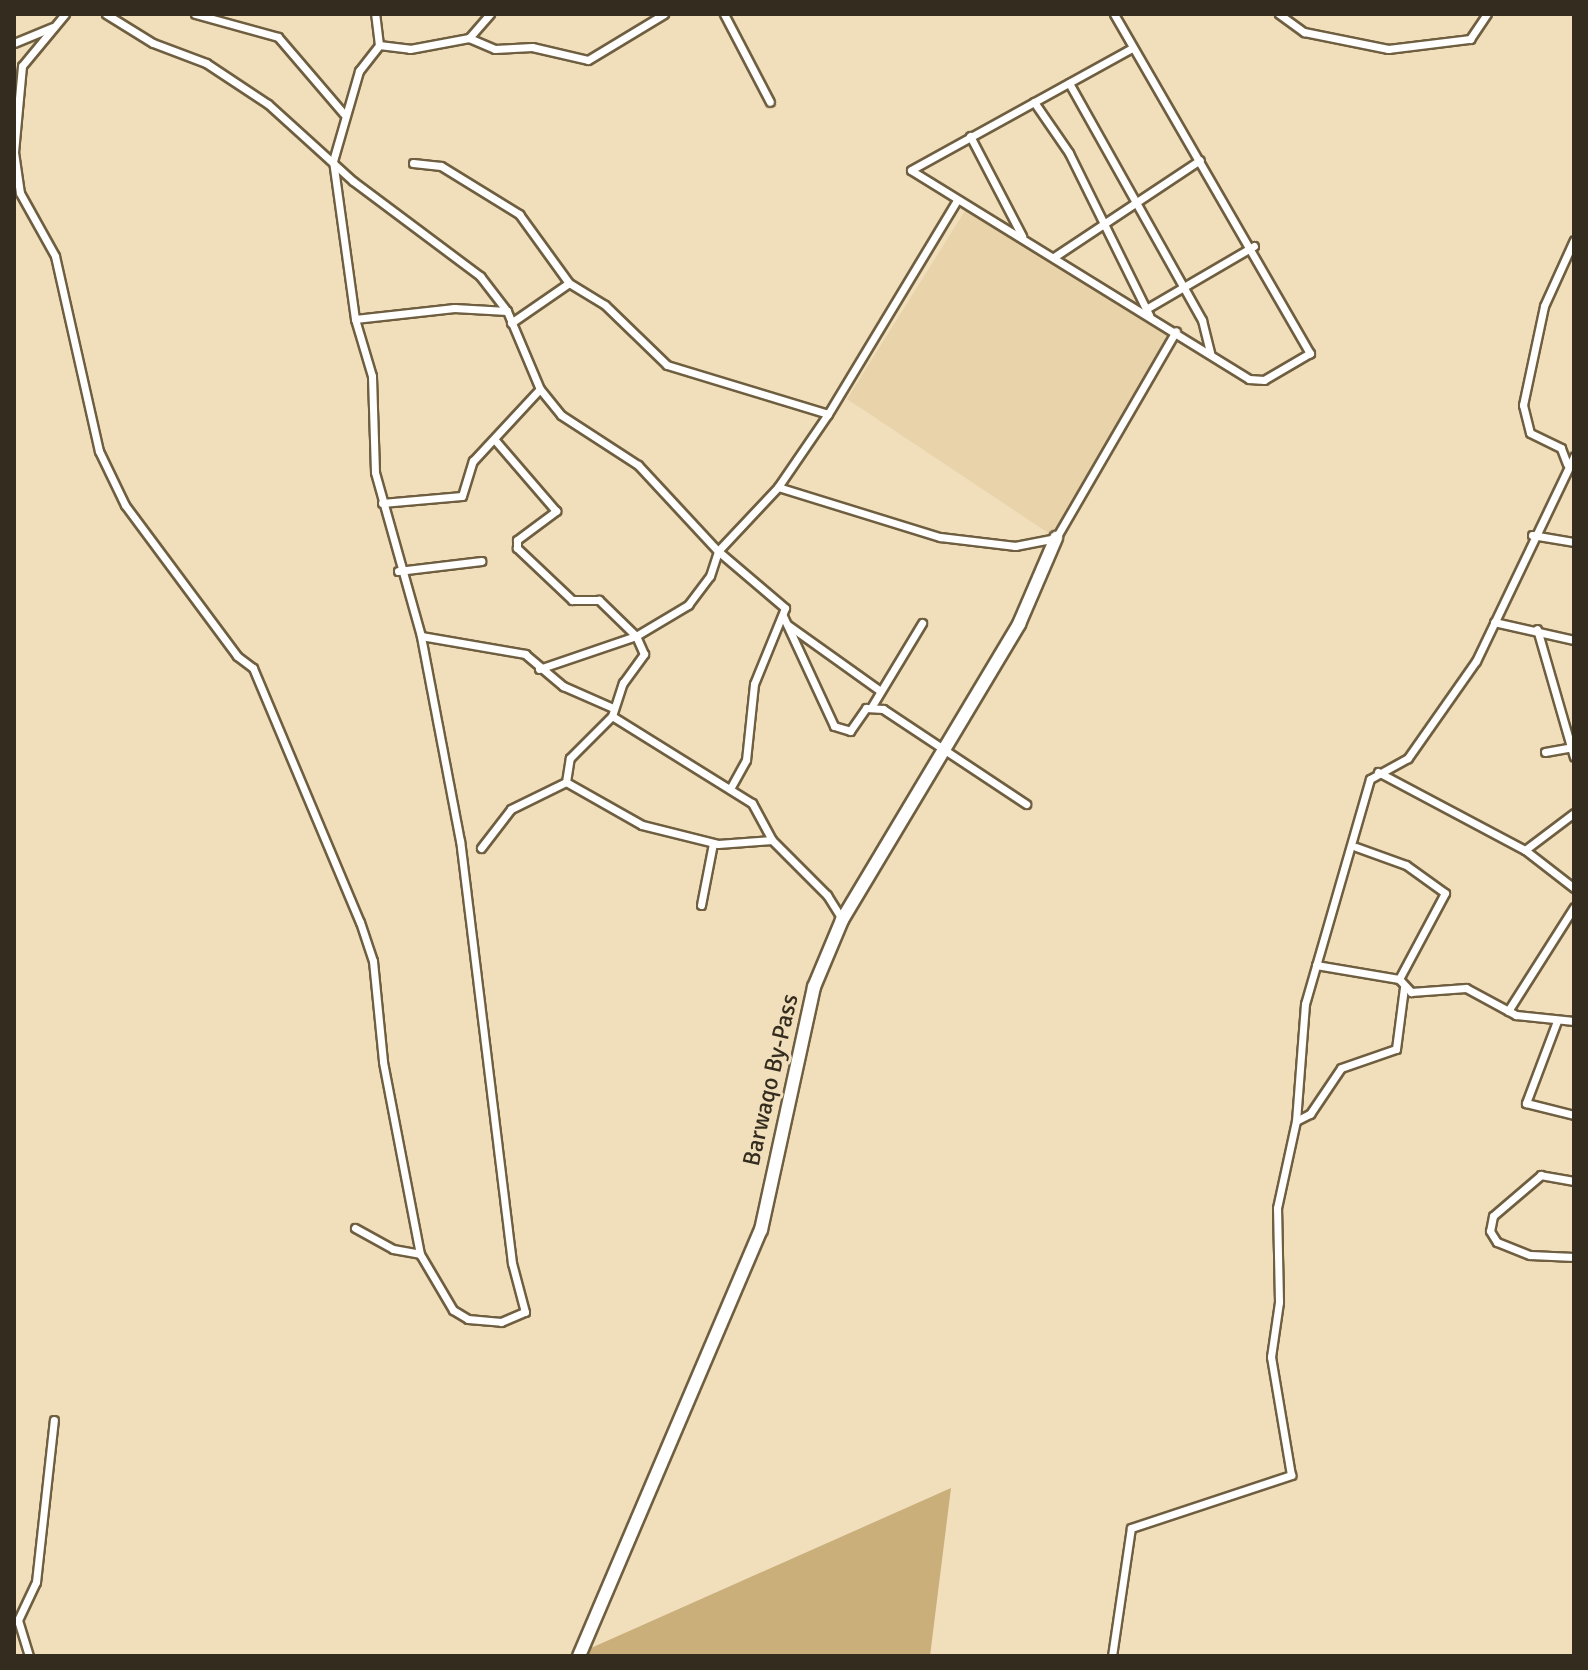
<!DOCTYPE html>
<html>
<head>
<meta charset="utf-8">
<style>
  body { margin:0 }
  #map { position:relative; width:1588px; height:1670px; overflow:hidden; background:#f1dfbc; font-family:Signika,sans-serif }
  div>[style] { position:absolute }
  .built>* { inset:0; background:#e8d3aa }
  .green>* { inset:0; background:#caaf7b }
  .roads { filter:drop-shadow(2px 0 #6f5f40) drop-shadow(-2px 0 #6f5f40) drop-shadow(0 2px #6f5f40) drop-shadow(0 -2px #6f5f40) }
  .minor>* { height:7px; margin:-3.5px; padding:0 3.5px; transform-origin:3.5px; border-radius:3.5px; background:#fff }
  .trunk>* { height:12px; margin:-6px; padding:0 6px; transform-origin:6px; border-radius:6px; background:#fff }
  span { translate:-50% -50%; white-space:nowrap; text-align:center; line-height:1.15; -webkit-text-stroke:6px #f1dfbc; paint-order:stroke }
  .street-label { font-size:24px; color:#342d1f }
  .frame { position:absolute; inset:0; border:16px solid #342d1f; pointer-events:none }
</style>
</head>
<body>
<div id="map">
  <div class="built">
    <i style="clip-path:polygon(968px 206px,1179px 335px,1056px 538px,847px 399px)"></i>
  </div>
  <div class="green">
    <i style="clip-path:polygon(951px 1488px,930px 1656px,573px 1656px)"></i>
  </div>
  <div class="roads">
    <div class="minor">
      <i style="left:65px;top:14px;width:67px;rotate:129.6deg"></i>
      <i style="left:22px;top:66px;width:86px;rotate:95.3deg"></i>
      <i style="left:14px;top:152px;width:41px;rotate:81.7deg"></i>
      <i style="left:20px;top:193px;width:72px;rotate:60.9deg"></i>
      <i style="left:55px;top:256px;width:200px;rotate:77.3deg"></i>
      <i style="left:99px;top:451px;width:60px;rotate:64.3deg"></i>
      <i style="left:125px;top:505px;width:188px;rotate:53.4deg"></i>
      <i style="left:237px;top:656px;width:20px;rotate:37deg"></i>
      <i style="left:253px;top:668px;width:276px;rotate:67.2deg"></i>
      <i style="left:360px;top:922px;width:41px;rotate:71.6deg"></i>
      <i style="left:373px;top:961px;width:101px;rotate:84.3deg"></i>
      <i style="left:383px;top:1062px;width:196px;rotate:79.1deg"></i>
      <i style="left:106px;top:14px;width:55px;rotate:31.7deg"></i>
      <i style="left:153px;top:43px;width:57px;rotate:20.7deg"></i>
      <i style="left:206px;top:63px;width:74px;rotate:33.5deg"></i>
      <i style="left:268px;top:104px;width:115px;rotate:42.2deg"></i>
      <i style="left:353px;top:181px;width:159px;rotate:36.8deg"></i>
      <i style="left:480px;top:276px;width:44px;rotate:52.4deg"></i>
      <i style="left:507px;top:311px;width:85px;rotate:67.1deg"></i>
      <i style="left:540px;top:389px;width:33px;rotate:51deg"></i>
      <i style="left:561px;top:415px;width:92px;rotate:33deg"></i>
      <i style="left:638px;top:465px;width:117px;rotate:47.1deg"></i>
      <i style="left:718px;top:551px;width:88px;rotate:40.4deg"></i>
      <i style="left:785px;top:608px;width:82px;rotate:112.2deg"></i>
      <i style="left:754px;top:684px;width:76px;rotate:96deg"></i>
      <i style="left:746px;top:760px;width:31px;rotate:119deg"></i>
      <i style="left:195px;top:14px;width:86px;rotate:15.5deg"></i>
      <i style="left:278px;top:37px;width:101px;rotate:49.4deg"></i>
      <i style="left:724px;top:14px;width:99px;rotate:62.4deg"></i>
      <i style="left:1114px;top:14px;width:392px;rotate:60deg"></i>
      <i style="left:1310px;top:353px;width:53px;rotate:149.6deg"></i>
      <i style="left:1264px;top:380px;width:15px;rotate:-176deg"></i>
      <i style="left:1249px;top:379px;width:397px;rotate:-148.3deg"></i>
      <i style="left:911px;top:170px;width:252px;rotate:-28.9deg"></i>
      <i style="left:1279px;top:14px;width:31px;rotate:36deg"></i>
      <i style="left:1304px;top:32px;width:86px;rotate:11.4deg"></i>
      <i style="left:1388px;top:49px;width:83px;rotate:-7deg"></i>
      <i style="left:1470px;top:39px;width:30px;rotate:-56deg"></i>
      <i style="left:469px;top:38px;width:32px;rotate:-49deg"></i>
      <i style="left:14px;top:43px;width:42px;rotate:-22.3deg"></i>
      <i style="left:379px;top:45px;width:31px;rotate:7deg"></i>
      <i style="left:410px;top:49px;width:60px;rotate:-10.6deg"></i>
      <i style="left:469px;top:38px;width:28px;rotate:23deg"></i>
      <i style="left:495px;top:49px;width:37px;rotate:-3deg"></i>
      <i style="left:532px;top:47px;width:57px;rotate:13.1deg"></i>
      <i style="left:588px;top:60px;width:89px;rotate:-31.2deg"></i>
      <i style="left:1069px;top:83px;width:272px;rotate:60.7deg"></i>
      <i style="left:1202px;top:320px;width:34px;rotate:76deg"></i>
      <i style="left:1034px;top:102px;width:62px;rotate:55.5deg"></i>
      <i style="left:1069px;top:153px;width:181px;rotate:63.7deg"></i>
      <i style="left:970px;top:136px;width:113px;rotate:62.5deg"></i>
      <i style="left:413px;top:163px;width:28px;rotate:6deg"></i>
      <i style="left:441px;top:166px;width:92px;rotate:31.6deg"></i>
      <i style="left:519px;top:214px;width:85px;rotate:54.1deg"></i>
      <i style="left:569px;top:283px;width:42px;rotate:31.4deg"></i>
      <i style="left:605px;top:305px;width:86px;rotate:44.1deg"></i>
      <i style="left:667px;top:365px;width:168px;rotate:16.9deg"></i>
      <i style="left:1054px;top:257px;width:175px;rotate:-33.6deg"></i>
      <i style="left:1146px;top:309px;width:125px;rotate:-30.3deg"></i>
      <i style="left:355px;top:319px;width:100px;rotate:-6.3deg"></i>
      <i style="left:454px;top:308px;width:53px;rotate:3.2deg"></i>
      <i style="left:511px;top:323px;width:70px;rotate:-34.6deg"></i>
      <i style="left:1567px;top:464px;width:17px;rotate:-111deg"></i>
      <i style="left:1561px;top:448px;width:34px;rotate:-154deg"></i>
      <i style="left:1530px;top:433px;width:29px;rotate:-104deg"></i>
      <i style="left:1523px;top:405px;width:101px;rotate:-78deg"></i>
      <i style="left:1544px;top:306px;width:72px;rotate:-65.6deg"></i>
      <i style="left:778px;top:487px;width:170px;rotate:17.2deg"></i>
      <i style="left:940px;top:537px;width:76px;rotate:6.8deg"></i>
      <i style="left:1015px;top:546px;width:42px;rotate:-11deg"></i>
      <i style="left:1056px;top:538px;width:239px;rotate:-59.9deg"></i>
      <i style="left:382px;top:503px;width:80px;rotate:-5deg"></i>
      <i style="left:462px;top:496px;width:37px;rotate:-73deg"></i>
      <i style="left:473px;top:461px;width:98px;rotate:-47.1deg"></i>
      <i style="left:1532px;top:535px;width:43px;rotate:9.5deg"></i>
      <i style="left:398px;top:571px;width:84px;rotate:-6.9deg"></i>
      <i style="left:783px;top:616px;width:121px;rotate:65.1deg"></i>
      <i style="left:834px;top:726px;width:17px;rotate:17deg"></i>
      <i style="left:850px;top:731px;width:28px;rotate:-55deg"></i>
      <i style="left:866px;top:708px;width:17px;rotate:3deg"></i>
      <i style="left:883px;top:709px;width:172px;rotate:33.6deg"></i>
      <i style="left:1494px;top:622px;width:82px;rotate:12.7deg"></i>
      <i style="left:788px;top:625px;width:112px;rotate:35.5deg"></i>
      <i style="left:1537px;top:629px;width:133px;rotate:73.9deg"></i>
      <i style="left:421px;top:636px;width:106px;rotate:9.8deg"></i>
      <i style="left:525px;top:654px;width:50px;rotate:40.1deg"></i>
      <i style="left:563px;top:686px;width:55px;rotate:23.7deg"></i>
      <i style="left:539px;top:669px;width:102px;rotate:-18.8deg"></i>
      <i style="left:636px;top:636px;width:61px;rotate:-30.8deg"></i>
      <i style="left:688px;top:605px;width:36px;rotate:-53deg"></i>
      <i style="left:710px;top:576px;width:26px;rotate:-72deg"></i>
      <i style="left:718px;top:551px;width:88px;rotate:-46.8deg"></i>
      <i style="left:778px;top:487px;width:88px;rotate:-55.6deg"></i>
      <i style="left:828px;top:414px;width:250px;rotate:-58.9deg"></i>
      <i style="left:872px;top:706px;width:97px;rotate:-58.9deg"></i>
      <i style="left:612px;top:716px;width:165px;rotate:31.9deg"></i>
      <i style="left:752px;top:803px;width:42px;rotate:61.6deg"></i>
      <i style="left:772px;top:840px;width:78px;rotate:45deg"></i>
      <i style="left:827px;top:895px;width:28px;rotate:58deg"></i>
      <i style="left:1545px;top:752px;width:27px;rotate:-10deg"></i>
      <i style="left:1378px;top:772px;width:166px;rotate:28deg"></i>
      <i style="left:1525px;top:850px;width:61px;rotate:-37.1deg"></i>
      <i style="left:566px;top:782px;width:87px;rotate:29.5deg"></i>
      <i style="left:642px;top:825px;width:78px;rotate:14deg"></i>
      <i style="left:718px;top:844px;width:54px;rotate:-4.2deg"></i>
      <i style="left:1356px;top:847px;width:53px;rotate:19.8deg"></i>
      <i style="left:1406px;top:865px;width:48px;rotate:35.7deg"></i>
      <i style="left:1445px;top:893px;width:98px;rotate:118.1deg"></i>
      <i style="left:481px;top:848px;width:49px;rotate:-52.4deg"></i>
      <i style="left:511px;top:809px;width:61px;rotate:-26.1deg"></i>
      <i style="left:566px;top:782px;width:24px;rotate:-81deg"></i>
      <i style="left:570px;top:758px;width:59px;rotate:-45deg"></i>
      <i style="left:612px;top:716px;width:35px;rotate:-72deg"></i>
      <i style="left:623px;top:683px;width:36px;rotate:-54deg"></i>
      <i style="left:644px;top:654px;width:20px;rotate:-114deg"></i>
      <i style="left:636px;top:636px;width:52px;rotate:-135.8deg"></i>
      <i style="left:599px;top:600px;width:27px;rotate:180deg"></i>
      <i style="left:572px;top:600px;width:76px;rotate:-136.6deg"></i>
      <i style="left:517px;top:548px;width:8px;rotate:-90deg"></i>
      <i style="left:517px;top:540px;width:49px;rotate:-36.6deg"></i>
      <i style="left:556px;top:511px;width:94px;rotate:-130.7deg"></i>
      <i style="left:1525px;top:850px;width:62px;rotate:37.8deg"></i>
      <i style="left:701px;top:905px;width:63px;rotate:-79deg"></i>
      <i style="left:1316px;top:965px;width:84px;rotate:9.6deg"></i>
      <i style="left:1399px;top:979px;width:18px;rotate:47deg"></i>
      <i style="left:1411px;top:992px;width:55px;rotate:-4.2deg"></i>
      <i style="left:1466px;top:988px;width:57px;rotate:28.4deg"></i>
      <i style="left:1516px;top:1015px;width:58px;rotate:5.9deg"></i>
      <i style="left:1508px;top:1011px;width:123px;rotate:-57.6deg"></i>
      <i style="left:1557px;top:1021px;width:88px;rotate:110.7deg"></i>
      <i style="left:1526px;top:1103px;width:49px;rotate:14deg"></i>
      <i style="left:1296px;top:1121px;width:16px;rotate:-27deg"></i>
      <i style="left:1310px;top:1114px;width:55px;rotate:-56deg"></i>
      <i style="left:1341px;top:1068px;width:58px;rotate:-19.1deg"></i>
      <i style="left:1396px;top:1049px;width:63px;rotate:-82.6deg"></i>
      <i style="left:1574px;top:1181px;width:34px;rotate:-170deg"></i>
      <i style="left:1541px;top:1175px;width:63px;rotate:139.5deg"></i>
      <i style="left:1493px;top:1216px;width:15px;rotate:101deg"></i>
      <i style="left:1490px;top:1231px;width:13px;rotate:58deg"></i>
      <i style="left:1497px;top:1242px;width:35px;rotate:22deg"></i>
      <i style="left:1530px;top:1255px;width:44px;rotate:2.6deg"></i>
      <i style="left:355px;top:1228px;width:43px;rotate:28.9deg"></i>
      <i style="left:393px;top:1249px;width:27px;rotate:10deg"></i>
      <i style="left:420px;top:1254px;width:65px;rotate:59.5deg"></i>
      <i style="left:453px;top:1310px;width:17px;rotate:31deg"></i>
      <i style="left:468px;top:1319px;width:33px;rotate:5deg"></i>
      <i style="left:501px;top:1322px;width:26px;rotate:-23deg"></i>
      <i style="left:525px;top:1312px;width:51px;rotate:-104.9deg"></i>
      <i style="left:512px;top:1263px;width:425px;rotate:-97deg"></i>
      <i style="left:460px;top:841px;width:209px;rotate:-100.8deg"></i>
      <i style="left:421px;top:636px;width:170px;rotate:-105.7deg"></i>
      <i style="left:375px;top:472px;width:96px;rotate:-91.8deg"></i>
      <i style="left:372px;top:376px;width:59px;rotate:-106.6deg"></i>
      <i style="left:355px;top:319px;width:160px;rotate:-97.9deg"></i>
      <i style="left:333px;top:161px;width:94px;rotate:-73.9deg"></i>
      <i style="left:359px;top:71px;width:33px;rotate:-52deg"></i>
      <i style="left:379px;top:45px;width:31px;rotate:-97deg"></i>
      <i style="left:29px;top:1656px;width:38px;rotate:-107deg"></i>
      <i style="left:18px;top:1620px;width:42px;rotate:-64.7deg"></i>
      <i style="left:36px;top:1582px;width:163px;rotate:-83.7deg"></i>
      <i style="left:1112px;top:1656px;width:129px;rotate:-81.6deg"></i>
      <i style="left:1131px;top:1528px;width:169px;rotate:-18.3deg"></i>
      <i style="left:1291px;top:1475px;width:120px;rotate:-99.6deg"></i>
      <i style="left:1271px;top:1357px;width:56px;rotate:-81.7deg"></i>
      <i style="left:1279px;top:1302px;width:94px;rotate:-91.2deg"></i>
      <i style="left:1277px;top:1208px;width:89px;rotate:-77.7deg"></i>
      <i style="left:1296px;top:1121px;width:117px;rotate:-85.6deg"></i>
      <i style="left:1305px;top:1004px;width:234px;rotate:-73.9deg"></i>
      <i style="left:1370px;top:779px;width:43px;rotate:-28.9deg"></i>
      <i style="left:1408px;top:758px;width:118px;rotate:-55deg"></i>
      <i style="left:1476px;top:661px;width:227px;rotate:-64.4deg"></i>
    </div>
    <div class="trunk">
      <i style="left:579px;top:1656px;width:463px;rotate:-66.9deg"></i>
      <i style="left:761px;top:1230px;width:249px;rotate:-77.7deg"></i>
      <i style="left:814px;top:987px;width:73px;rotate:-67.3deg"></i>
      <i style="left:842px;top:920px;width:345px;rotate:-59.1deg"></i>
      <i style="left:1019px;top:624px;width:94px;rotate:-66.7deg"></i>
    </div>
  </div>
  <div class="street-label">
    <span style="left:771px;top:1080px;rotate:-77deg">Barwaqo By-Pass</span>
  </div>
  <div class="frame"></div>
</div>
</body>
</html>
